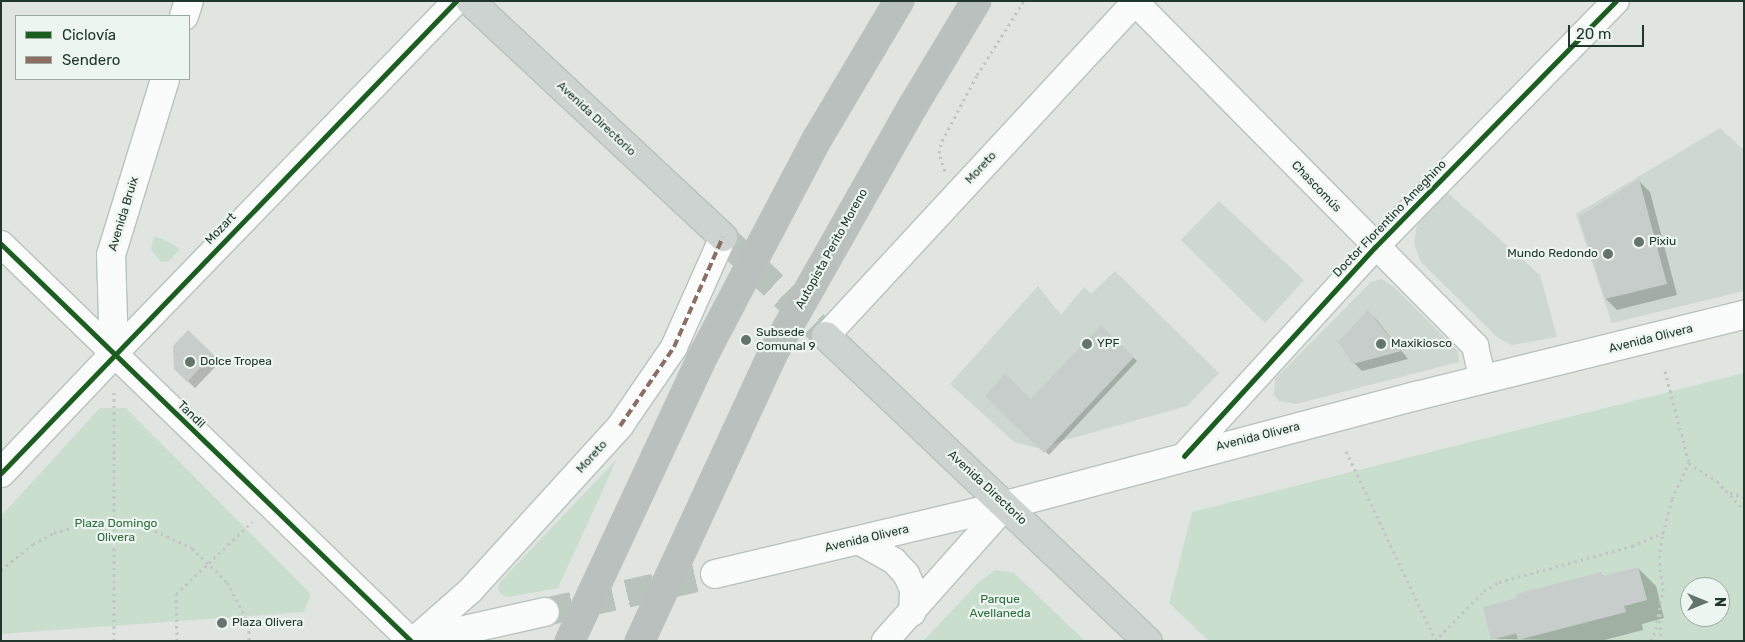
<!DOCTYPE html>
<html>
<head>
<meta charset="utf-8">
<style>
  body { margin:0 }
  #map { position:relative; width:1745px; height:642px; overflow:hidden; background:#e0e5e2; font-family:Rubik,sans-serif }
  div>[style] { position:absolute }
  .built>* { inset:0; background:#ced7d2 }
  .green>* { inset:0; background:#c9decd }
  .shadow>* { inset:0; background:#0003 }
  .building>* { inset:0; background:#c7cdca }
  .secondary-tunnel>* { height:28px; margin-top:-14px; transform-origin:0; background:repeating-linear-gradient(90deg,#bac2be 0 28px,transparent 0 42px) }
  .primary-tunnel>* { height:28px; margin-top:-14px; transform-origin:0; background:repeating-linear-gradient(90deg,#bac2be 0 28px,transparent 0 42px) }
  .path>* { height:3px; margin-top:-1.5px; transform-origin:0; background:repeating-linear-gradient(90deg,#bfc6c3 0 2.5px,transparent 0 6.5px) }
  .roads { filter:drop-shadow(1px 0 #b9c2be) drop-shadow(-1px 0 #b9c2be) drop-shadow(0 1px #b9c2be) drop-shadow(0 -1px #b9c2be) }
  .street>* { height:26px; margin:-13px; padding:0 13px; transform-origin:13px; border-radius:13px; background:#fafbfb }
  .secondary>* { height:28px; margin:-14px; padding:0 14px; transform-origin:14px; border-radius:14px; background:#fafbfb }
  .primary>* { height:28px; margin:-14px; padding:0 14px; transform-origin:14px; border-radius:14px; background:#ccd3d0 }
  .bridges { filter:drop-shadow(1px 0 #bbc2bf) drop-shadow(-1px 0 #bbc2bf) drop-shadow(0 1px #bbc2bf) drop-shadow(0 -1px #bbc2bf) }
  .highway-bridge>* { height:28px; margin:-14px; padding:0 14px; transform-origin:14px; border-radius:14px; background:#b9c0bd }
  .quiet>* { height:4px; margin-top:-2px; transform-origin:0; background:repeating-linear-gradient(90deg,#8d6e63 0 8px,transparent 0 12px) }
  .cycleway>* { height:5px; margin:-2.5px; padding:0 2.5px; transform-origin:2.5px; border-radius:2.5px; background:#1b5e20 }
  .dots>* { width:14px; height:14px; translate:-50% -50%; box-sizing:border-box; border:2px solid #edf5f0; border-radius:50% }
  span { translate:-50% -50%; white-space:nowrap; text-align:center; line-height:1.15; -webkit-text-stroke:4.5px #edf5f0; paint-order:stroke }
  .street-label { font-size:12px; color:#20372e }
  .poi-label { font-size:12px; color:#20372e }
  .left { translate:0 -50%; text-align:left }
  .right { translate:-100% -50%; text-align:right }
  .park-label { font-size:12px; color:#2d6b3e }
  .frame { position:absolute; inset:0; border:2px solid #20372e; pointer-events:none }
  .legend { position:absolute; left:15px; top:15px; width:175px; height:65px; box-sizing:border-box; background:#edf5f0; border:1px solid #9ba9a2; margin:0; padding:6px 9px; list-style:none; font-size:15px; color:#20372e }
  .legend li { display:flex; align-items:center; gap:10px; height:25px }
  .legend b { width:25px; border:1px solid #9ba9a2 }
  .north { position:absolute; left:1680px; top:577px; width:50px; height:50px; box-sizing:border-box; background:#edf5f0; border:1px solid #9ba9a2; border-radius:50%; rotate:90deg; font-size:14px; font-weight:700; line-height:20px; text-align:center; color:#20372e }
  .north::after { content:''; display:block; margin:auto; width:18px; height:22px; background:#63746d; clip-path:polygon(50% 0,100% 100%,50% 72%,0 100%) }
  .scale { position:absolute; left:1568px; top:25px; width:76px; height:22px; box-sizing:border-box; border:2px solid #20372e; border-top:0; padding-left:6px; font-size:15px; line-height:18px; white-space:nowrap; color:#20372e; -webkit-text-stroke:4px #edf5f0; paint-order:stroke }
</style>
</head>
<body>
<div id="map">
  <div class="built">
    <i style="clip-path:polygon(1720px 128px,1744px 150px,1744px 291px,1612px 323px,1576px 214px)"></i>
    <i style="clip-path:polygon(1448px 193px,1540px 275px,1557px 337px,1512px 345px,1498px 338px,1421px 262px,1414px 244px,1417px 225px)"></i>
    <i style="clip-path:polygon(1219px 201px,1304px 280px,1265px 323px,1181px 240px)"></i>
    <i style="clip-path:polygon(1115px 271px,1219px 373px,1187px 406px,1037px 448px,1014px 442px,950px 384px,1038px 286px,1061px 315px,1084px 287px,1091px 294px)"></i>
    <i style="clip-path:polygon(1382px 279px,1394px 287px,1458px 351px,1459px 362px,1296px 404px,1279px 401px,1274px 395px,1275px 379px,1371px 282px)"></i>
  </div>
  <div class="green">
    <i style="clip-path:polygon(154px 236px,165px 240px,180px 249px,169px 261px,161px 262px,151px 249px)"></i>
    <i style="clip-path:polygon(evenodd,1744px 373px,1744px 641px,1209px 641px,1169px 603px,1192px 512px,1744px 373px,1638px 567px,1647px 600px,1624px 606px,1626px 612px,1491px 640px,1517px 598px,1602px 572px,1603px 576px,1638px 567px,1744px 373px,1690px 587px,1720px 587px,1720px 617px,1690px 617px,1690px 587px)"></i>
    <i style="clip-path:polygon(100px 408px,126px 408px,311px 594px,304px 612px,1px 634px,1px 516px)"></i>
    <i style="clip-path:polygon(617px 459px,558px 588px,508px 597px,502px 595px,498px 589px,500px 582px)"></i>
    <i style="clip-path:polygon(995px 570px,1014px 573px,1085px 641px,923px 641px,979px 582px)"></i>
  </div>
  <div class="shadow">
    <i style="clip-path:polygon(1639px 181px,1650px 192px,1677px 295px,1617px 310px,1606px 299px,1580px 217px)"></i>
    <i style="clip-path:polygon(1368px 312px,1376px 319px,1408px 359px,1362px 371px,1354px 363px)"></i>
    <i style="clip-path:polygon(1101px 327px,1137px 361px,1049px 455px,986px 396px,1031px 401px)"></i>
    <i style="clip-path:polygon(188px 331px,220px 362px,195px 388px,175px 369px)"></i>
    <i style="clip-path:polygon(1638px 568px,1656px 586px,1664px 618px,1642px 624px,1643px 630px,1601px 641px,1493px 639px,1602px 574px,1605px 577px)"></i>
  </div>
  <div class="building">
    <i style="clip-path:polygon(1639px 179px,1667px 284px,1605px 299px,1579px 217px)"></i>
    <i style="clip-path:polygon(1368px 310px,1401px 351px,1353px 364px,1338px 342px)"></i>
    <i style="clip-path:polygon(1101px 325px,1134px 357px,1044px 453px,985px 396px,1005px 374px,1031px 399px)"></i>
    <i style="clip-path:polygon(188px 330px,213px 354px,187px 382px,174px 369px,173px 346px)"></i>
    <i style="clip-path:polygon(1638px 567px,1647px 600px,1624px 606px,1626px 612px,1518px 640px,1516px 633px,1491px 640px,1483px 607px,1517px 598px,1516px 594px,1602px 572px,1603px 576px)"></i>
  </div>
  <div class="secondary-tunnel">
    <i style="left:545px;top:612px;width:174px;rotate:-12.6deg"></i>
  </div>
  <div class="primary-tunnel">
    <i style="left:723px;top:237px;width:143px;rotate:43.9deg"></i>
  </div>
  <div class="path">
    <i style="left:945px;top:171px;width:19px;rotate:-108deg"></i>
    <i style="left:939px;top:153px;width:12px;rotate:-76deg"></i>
    <i style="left:942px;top:141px;width:75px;rotate:-62.1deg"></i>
    <i style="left:977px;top:75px;width:88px;rotate:-57.6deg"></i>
    <i style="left:1665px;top:371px;width:95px;rotate:75.4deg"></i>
    <i style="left:1689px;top:463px;width:33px;rotate:33deg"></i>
    <i style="left:1717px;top:481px;width:40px;rotate:47deg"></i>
    <i style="left:114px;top:392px;width:249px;rotate:90deg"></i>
    <i style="left:1346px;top:451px;width:210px;rotate:64.7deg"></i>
    <i style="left:1730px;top:493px;width:15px;rotate:16deg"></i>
    <i style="left:1px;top:570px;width:41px;rotate:-39.1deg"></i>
    <i style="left:33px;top:544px;width:24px;rotate:-28deg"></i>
    <i style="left:54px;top:533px;width:24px;rotate:-17deg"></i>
    <i style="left:77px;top:526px;width:24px;rotate:-9deg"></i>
    <i style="left:101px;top:522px;width:48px;rotate:7.1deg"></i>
    <i style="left:149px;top:528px;width:47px;rotate:24.9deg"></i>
    <i style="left:192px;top:548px;width:49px;rotate:44.2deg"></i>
    <i style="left:227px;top:582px;width:47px;rotate:62.4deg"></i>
    <i style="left:249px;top:624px;width:17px;rotate:90deg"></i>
    <i style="left:1660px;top:614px;width:27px;rotate:88deg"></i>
    <i style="left:177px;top:641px;width:47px;rotate:-91.2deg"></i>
    <i style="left:176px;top:594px;width:105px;rotate:-43.5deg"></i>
    <i style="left:1435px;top:641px;width:70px;rotate:-45.6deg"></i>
    <i style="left:1484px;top:591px;width:17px;rotate:-31deg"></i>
    <i style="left:1499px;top:582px;width:138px;rotate:-15.1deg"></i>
    <i style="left:1632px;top:546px;width:34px;rotate:-23deg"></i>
    <i style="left:1651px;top:641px;width:13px;rotate:-67deg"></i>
    <i style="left:1656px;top:629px;width:39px;rotate:-80deg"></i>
    <i style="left:1663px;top:591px;width:33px;rotate:-97deg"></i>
    <i style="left:1659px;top:558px;width:25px;rotate:-81deg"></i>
    <i style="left:1663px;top:533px;width:35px;rotate:-75deg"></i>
    <i style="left:1672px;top:499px;width:40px;rotate:-65deg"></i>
  </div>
  <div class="roads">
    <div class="street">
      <i style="left:1135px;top:2px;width:484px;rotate:45.3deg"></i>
      <i style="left:1475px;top:346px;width:35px;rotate:77deg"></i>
      <i style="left:1px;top:244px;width:571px;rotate:44.08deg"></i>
      <i style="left:826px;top:336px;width:456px;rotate:-47.2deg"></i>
      <i style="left:114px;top:354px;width:492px;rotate:-45.9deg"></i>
      <i style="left:1184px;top:456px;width:283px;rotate:-47.6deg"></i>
      <i style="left:1375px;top:247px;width:344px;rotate:-45.6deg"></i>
      <i style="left:860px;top:542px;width:39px;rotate:29deg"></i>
      <i style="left:894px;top:561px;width:18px;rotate:47deg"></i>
      <i style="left:906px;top:574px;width:17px;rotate:65deg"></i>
      <i style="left:913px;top:589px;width:24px;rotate:92deg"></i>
      <i style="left:413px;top:641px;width:76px;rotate:-41.3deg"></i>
      <i style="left:470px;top:591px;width:223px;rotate:-47.7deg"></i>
      <i style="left:620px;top:426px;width:96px;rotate:-55.6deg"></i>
      <i style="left:674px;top:347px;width:120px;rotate:-66deg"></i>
      <i style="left:885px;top:641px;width:182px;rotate:-48.3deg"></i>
    </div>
    <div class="secondary">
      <i style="left:184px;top:16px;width:16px;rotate:-72deg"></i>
      <i style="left:1px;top:473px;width:164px;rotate:-46.5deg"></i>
      <i style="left:114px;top:354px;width:99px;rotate:-91.7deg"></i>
      <i style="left:111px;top:255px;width:184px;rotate:-72.9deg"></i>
      <i style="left:715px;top:574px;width:299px;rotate:-13.3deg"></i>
      <i style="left:1006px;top:505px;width:424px;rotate:-14.9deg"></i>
      <i style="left:1416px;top:396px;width:338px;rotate:-13.9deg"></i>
      <i style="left:415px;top:641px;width:133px;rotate:-12.6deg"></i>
    </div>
    <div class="primary">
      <i style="left:470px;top:1px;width:346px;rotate:43deg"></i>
      <i style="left:826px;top:336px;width:443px;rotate:43.5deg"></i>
    </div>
  </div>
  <div class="bridges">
    <div class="highway-bridge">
      <i style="left:570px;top:641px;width:317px;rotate:-65deg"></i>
      <i style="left:704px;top:354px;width:243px;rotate:-62.3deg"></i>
      <i style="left:817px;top:139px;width:161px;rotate:-59.3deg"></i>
      <i style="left:640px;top:641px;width:315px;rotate:-65.2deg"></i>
      <i style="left:772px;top:355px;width:286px;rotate:-60.5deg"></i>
      <i style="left:913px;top:106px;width:122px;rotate:-59deg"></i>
    </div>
  </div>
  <div class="quiet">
    <i style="left:620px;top:426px;width:96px;rotate:-55.6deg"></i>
    <i style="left:674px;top:347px;width:120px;rotate:-66deg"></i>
  </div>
  <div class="cycleway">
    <i style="left:1px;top:244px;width:571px;rotate:44.08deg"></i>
    <i style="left:1184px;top:456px;width:283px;rotate:-47.6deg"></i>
    <i style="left:1375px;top:247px;width:344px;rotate:-45.6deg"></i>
    <i style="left:1px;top:473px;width:656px;rotate:-46.05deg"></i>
  </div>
  <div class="dots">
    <i style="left:1639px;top:242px;background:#63746d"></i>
    <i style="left:1608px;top:254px;background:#63746d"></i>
    <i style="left:746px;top:340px;background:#63746d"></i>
    <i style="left:1087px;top:344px;background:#63746d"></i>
    <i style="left:1381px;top:344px;background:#63746d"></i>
    <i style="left:190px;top:362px;background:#63746d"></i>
    <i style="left:222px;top:623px;background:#63746d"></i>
  </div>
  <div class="street-label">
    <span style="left:596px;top:119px;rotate:43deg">Avenida Directorio</span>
    <span style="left:981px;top:168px;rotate:-47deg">Moreto</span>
    <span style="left:1316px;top:187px;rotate:46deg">Chascomús</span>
    <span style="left:124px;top:214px;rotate:-73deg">Avenida Bruix</span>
    <span style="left:1390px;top:219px;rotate:-46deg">Doctor Florentino Ameghino</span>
    <span style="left:221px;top:229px;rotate:-46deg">Mozart</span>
    <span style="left:832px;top:249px;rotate:-61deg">Autopista Perito Moreno</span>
    <span style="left:1651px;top:339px;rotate:-14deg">Avenida Olivera</span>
    <span style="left:191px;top:415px;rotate:44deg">Tandil</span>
    <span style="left:1258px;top:437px;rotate:-14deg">Avenida Olivera</span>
    <span style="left:592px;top:457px;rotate:-48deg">Moreto</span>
    <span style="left:987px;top:488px;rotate:43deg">Avenida Directorio</span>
    <span style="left:867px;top:539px;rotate:-13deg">Avenida Olivera</span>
  </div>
  <div class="poi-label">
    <span class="left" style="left:1649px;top:242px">Pixiu</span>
    <span class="right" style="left:1598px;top:254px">Mundo Redondo</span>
    <span class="left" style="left:756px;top:340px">Subsede<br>Comunal 9</span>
    <span class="left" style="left:1097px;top:344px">YPF</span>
    <span class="left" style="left:1391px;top:344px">Maxikiosco</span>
    <span class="left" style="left:200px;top:362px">Dolce Tropea</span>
    <span class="left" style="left:232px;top:623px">Plaza Olivera</span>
  </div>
  <div class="park-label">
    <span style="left:116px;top:531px">Plaza Domingo<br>Olivera</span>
    <span style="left:1000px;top:607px">Parque<br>Avellaneda</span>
  </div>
  <div class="frame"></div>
  <ul class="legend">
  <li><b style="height:6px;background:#1b5e20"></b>Ciclovía</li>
  <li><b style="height:6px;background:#8d6e63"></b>Sendero</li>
  </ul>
  <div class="north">N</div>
  <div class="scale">20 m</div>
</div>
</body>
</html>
